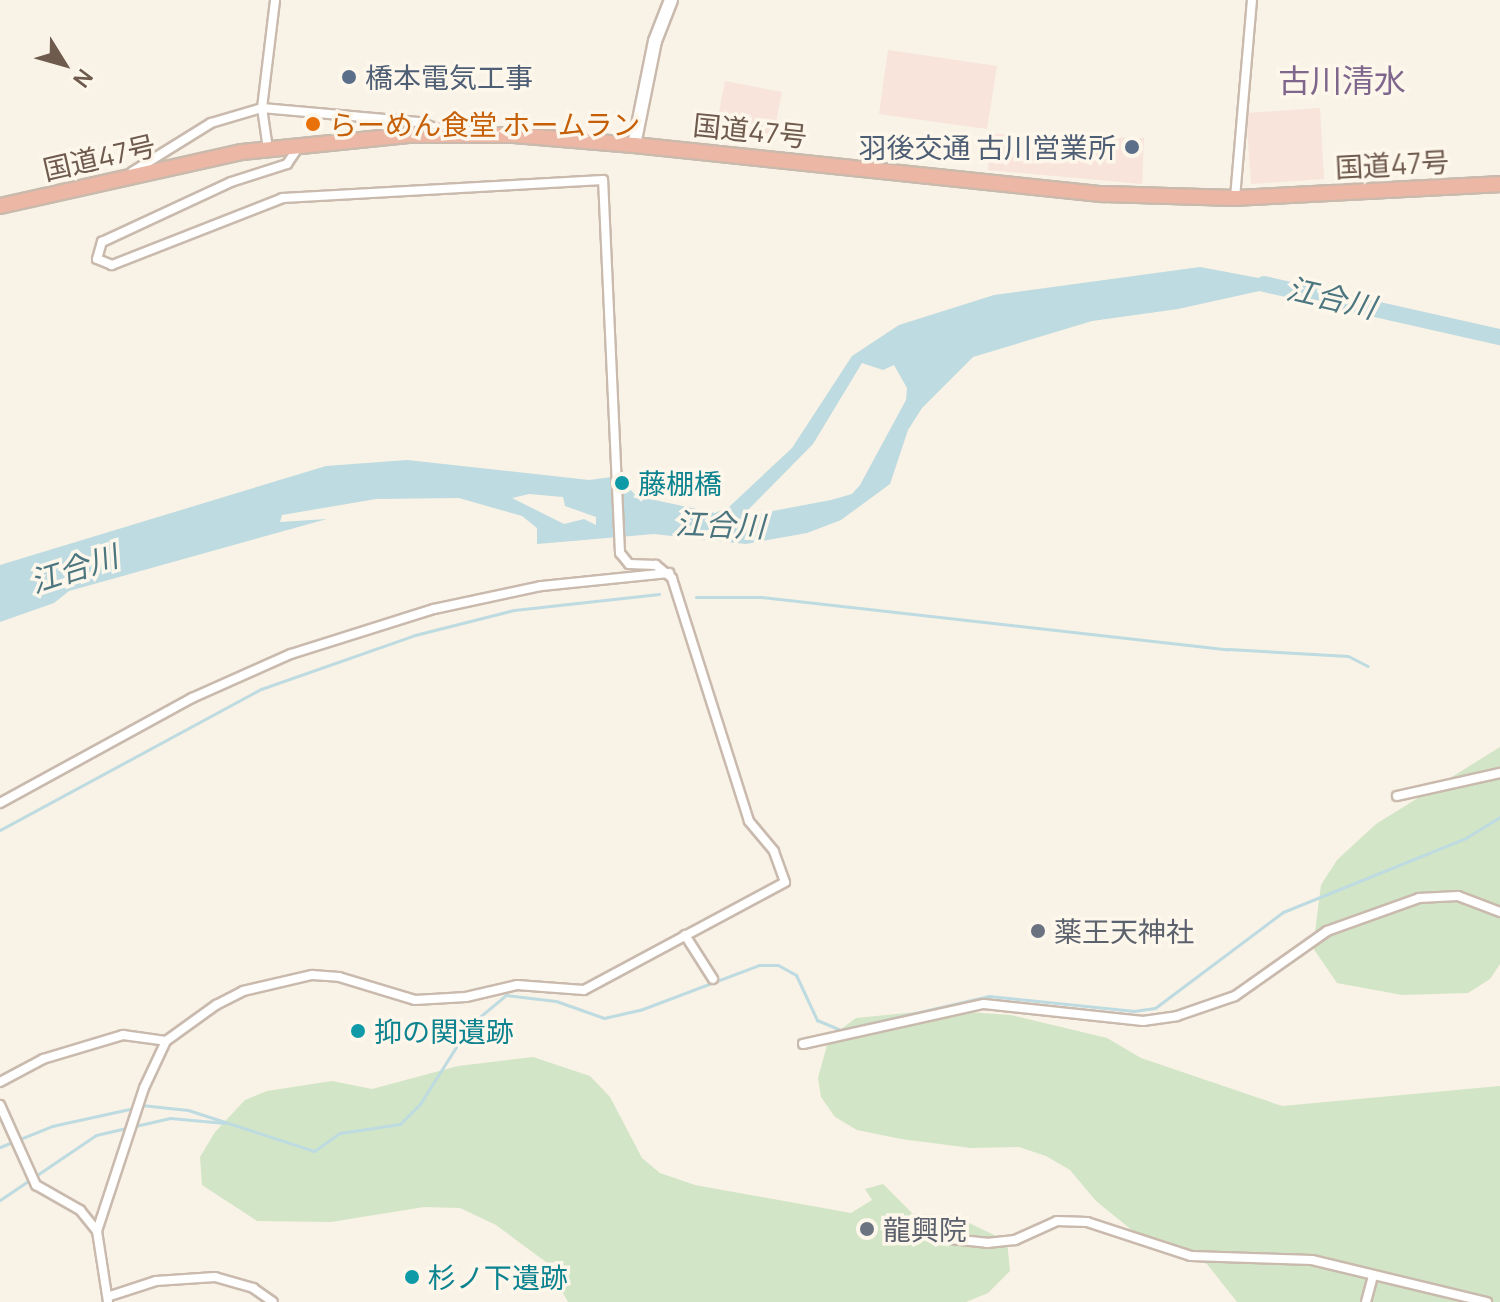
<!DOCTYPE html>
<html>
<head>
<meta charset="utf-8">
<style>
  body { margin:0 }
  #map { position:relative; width:1500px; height:1302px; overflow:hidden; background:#f9f2e6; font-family:Manrope,"Noto Sans JP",sans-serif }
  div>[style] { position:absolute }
  .commercial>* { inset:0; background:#f8e4db }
  .green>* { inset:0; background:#d2e5c6 }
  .water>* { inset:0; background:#bddbe0 }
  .stream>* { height:3px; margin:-1.5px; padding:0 1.5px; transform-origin:1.5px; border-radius:1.5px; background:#bddbe0 }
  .river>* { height:16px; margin:-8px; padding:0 8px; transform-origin:8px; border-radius:8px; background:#bddbe0 }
  .roads { filter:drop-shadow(2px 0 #c9baad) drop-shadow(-2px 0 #c9baad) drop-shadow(0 2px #c9baad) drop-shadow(0 -2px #c9baad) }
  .street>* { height:8px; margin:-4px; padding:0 4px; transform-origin:4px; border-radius:4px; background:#fff }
  .secondary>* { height:12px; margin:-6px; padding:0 6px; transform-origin:6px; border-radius:6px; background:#fff }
  .highway>* { height:14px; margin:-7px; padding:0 7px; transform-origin:7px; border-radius:7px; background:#ecb7a4 }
  .dots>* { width:22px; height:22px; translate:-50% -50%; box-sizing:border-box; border:4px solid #fdf6eb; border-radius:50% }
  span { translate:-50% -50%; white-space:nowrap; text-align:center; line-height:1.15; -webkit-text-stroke:7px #fdf6eb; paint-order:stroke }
  .service-label { font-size:28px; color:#4e5e75 }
  .left { translate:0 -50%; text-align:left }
  .right { translate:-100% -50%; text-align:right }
  .food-label { font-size:28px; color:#c56008 }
  .street-label { font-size:28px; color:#6f5a4e }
  .culture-label { font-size:28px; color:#0d838f }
  .worship-label { font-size:28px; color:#5b616d }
  .water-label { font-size:30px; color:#4b7680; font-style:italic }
  .quarter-label { font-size:32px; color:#7f668c }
  .north { position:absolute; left:24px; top:24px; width:80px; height:80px; -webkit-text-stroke:6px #fdf6eb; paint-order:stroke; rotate:127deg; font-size:22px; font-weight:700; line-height:32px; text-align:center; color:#6f5a4e }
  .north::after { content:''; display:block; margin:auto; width:28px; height:36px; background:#6f5a4e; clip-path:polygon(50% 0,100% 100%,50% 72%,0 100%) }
</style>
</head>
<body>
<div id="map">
  <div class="commercial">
    <i style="clip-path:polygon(888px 50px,997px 66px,987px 129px,879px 114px)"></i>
    <i style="clip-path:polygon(725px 81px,782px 92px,772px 143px,715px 132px)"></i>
    <i style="clip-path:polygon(1320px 108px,1324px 179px,1251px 184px,1246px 113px)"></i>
    <i style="clip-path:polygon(993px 134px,1144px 138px,1142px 184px,988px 170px)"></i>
  </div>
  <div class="green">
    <i style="clip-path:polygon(1500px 747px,1500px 964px,1490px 979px,1468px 993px,1402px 995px,1337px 983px,1313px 948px,1321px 885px,1337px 860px,1376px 824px)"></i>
    <i style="clip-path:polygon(937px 1010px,1011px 1015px,1107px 1038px,1141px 1058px,1282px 1106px,1500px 1086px,1500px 1302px,1237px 1302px,1207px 1264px,1144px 1240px,1096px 1201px,1070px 1170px,1046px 1156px,1019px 1147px,971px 1148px,901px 1139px,857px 1130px,835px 1117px,821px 1097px,818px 1078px,829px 1038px,856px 1018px)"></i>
    <i style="clip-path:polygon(533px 1057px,590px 1076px,610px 1097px,642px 1158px,660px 1173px,695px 1185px,851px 1213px,872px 1200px,865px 1189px,883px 1184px,913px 1214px,952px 1215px,1007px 1241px,1010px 1271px,988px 1293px,966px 1302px,568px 1302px,546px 1262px,496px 1225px,460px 1208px,424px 1207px,331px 1222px,257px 1221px,202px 1185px,200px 1157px,215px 1132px,245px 1100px,267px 1091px,332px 1081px,372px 1089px,458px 1066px)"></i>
  </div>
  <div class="water">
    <i style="clip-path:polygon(evenodd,1200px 267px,1291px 284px,1178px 309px,1092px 321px,973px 357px,922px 408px,908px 430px,890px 484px,841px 520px,807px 533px,746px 544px,654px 534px,537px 544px,537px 528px,522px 516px,459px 498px,376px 499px,282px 515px,280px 522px,327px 519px,69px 591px,54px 603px,0 622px,0 565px,326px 466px,407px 460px,589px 480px,619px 476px,636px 496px,715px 513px,729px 507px,792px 448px,852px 356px,899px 325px,994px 295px,1200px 267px,862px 363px,883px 370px,894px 365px,907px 388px,906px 400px,860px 485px,852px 494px,831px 500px,741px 517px,813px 444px,862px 363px,1200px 267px,529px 494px,563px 497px,565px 506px,596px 517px,596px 525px,584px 519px,564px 524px,512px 498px,529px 494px)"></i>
  </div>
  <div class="stream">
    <i style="left:696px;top:597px;width:65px"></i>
    <i style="left:761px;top:597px;width:470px;rotate:6.4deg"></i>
    <i style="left:1228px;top:649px;width:120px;rotate:3.3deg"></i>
    <i style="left:1348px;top:656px;width:22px;rotate:27deg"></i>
    <i style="left:0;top:830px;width:297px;rotate:-28.4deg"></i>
    <i style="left:261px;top:689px;width:163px;rotate:-19.3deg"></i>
    <i style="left:415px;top:635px;width:102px;rotate:-14.2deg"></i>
    <i style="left:514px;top:610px;width:146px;rotate:-6.3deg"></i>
    <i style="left:141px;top:1105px;width:47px;rotate:6.1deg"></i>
    <i style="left:188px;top:1110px;width:133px;rotate:18deg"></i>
    <i style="left:314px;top:1151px;width:32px;rotate:-35deg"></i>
    <i style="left:340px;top:1133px;width:61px;rotate:-8.5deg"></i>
    <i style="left:400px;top:1124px;width:28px;rotate:-45deg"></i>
    <i style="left:420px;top:1104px;width:93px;rotate:-57.7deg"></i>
    <i style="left:470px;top:1025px;width:47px;rotate:-39.8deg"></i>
    <i style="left:506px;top:995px;width:50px;rotate:6.8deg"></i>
    <i style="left:556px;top:1001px;width:51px;rotate:19.5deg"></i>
    <i style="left:604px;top:1018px;width:37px;rotate:-13deg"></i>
    <i style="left:640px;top:1010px;width:127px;rotate:-20.7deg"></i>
    <i style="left:759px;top:965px;width:19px"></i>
    <i style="left:778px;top:965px;width:21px;rotate:29deg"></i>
    <i style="left:796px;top:975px;width:50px;rotate:65deg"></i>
    <i style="left:817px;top:1020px;width:26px;rotate:23deg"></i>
    <i style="left:841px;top:1030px;width:152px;rotate:-12.9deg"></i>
    <i style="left:989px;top:996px;width:146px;rotate:5.9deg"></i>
    <i style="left:1134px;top:1011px;width:21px;rotate:-8deg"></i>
    <i style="left:1155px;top:1008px;width:160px;rotate:-36.9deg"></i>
    <i style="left:1283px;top:912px;width:195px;rotate:-22deg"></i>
    <i style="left:1464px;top:839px;width:42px;rotate:-31.4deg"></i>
    <i style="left:0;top:1147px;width:56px;rotate:-22deg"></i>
    <i style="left:52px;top:1126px;width:84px;rotate:-12.4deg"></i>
    <i style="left:0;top:1200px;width:116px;rotate:-34.1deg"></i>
    <i style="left:96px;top:1135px;width:76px;rotate:-12.9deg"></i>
    <i style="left:170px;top:1118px;width:55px;rotate:5.2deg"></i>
  </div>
  <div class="river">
    <i style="left:1264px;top:284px;width:242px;rotate:12.7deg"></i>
  </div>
  <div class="roads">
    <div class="street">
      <i style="left:268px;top:149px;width:41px;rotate:-98.3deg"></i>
      <i style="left:262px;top:108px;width:109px;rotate:-83.1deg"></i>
      <i style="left:132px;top:172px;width:93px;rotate:-31.8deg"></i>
      <i style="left:211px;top:123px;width:53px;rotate:-16.4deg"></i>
      <i style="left:262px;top:108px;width:157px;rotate:5.1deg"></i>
      <i style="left:418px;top:122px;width:28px;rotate:19deg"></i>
      <i style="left:1235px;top:198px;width:199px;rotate:-85.1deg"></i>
      <i style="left:1397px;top:796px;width:106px;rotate:-12.6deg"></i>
      <i style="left:0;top:803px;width:219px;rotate:-28.7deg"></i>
      <i style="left:192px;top:698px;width:108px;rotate:-24deg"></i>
      <i style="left:291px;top:654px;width:150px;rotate:-17.5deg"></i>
      <i style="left:434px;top:609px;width:109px;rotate:-12.1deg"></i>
      <i style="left:541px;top:586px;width:129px;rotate:-5.8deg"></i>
      <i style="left:685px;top:935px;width:52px;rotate:57.5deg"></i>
      <i style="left:803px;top:1044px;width:185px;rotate:-12.5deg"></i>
      <i style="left:984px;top:1004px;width:160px;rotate:6.1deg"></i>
      <i style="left:1143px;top:1021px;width:34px;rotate:-8deg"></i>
      <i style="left:1177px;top:1016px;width:61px;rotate:-19deg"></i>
      <i style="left:1235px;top:996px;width:113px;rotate:-35.2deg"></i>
      <i style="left:1327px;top:931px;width:98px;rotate:-19.7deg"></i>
      <i style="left:1419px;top:898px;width:39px;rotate:-3deg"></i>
      <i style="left:1458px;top:896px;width:45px;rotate:20.9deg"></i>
      <i style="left:0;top:1082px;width:49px;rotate:-28.1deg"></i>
      <i style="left:43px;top:1059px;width:84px;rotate:-16.7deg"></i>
      <i style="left:123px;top:1035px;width:43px;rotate:7.9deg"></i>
      <i style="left:0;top:1105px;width:88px;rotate:65.8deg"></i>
      <i style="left:36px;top:1185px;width:51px;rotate:29.6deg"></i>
      <i style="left:80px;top:1210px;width:27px;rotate:51deg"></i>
      <i style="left:951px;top:1239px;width:36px;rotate:6deg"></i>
      <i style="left:987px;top:1243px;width:28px;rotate:-6deg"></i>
      <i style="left:1015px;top:1240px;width:46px;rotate:-24.3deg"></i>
      <i style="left:1057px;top:1221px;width:30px;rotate:2deg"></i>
      <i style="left:1087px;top:1222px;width:109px;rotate:18.1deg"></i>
      <i style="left:1191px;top:1256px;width:121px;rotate:1.9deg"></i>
      <i style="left:1312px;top:1260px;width:180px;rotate:13.5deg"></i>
      <i style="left:110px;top:1296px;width:48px;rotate:-18.1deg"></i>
      <i style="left:156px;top:1281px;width:59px;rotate:-3.9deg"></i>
      <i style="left:215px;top:1277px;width:40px;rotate:16deg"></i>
      <i style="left:253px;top:1288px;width:24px;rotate:35deg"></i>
      <i style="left:108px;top:1302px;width:72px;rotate:-98.8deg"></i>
      <i style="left:97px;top:1231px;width:151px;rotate:-71.8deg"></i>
      <i style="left:144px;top:1088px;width:52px;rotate:-64.9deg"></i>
      <i style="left:166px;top:1041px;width:62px;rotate:-35.8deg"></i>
      <i style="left:216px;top:1005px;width:30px;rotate:-27deg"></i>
      <i style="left:243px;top:991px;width:71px;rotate:-13.1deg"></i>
      <i style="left:312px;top:975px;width:27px;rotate:4deg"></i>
      <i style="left:339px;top:977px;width:79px;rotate:16.8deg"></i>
      <i style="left:415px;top:1000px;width:51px;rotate:-3.4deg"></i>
      <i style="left:466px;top:997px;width:52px;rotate:-13.2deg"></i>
      <i style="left:517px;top:985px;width:67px;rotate:4.3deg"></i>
      <i style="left:584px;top:990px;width:228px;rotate:-28.2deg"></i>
      <i style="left:785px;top:882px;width:33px;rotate:-110deg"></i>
      <i style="left:774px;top:851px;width:39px;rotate:-130deg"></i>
      <i style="left:749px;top:821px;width:255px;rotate:-107.6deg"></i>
      <i style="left:672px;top:578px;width:21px;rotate:-141deg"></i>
      <i style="left:656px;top:565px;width:27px;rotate:-178deg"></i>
      <i style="left:629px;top:564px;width:14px;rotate:-129deg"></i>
      <i style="left:620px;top:553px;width:373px;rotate:-92.6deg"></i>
      <i style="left:603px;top:180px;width:321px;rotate:176.8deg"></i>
      <i style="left:283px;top:198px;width:184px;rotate:158.6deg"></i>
      <i style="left:112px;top:265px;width:16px;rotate:-158deg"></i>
      <i style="left:97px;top:259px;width:18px;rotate:-74deg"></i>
      <i style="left:102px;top:242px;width:142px;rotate:-24.9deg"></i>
      <i style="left:231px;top:182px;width:59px;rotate:-17.8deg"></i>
      <i style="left:287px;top:164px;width:23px;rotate:-56deg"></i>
      <i style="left:1366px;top:1302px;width:27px;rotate:-75deg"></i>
    </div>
    <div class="secondary">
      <i style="left:634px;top:145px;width:106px;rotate:-78.6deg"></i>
      <i style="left:655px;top:41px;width:44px;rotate:-68.7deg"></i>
    </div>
    <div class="highway">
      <i style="left:0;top:206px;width:248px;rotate:-12.6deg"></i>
      <i style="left:242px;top:152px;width:167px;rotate:-5.8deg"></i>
      <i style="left:408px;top:135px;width:106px"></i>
      <i style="left:514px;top:135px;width:120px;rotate:4.8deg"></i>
      <i style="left:634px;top:145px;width:472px;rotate:6deg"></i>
      <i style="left:1103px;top:194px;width:132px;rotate:1.7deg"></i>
      <i style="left:1235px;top:198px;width:265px;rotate:-3deg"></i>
    </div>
  </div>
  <div class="dots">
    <i style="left:349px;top:77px;background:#5c6f8a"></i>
    <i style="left:313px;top:124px;background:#e8710a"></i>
    <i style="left:1132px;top:147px;background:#5c6f8a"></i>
    <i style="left:622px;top:483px;background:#0f9aa8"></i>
    <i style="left:1038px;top:931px;background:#6b7280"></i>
    <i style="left:358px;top:1031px;background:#0f9aa8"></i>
    <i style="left:867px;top:1229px;background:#6b7280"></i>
    <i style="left:412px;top:1277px;background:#0f9aa8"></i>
  </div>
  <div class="service-label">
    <span class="left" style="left:365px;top:77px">橋本電気工事</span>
    <span class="right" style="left:1116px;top:147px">羽後交通 古川営業所</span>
  </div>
  <div class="food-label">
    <span class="left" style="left:329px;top:124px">らーめん食堂 ホームラン</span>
  </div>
  <div class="street-label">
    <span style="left:750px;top:130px;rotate:6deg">国道47号</span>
    <span style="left:99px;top:157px;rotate:-13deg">国道47号</span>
    <span style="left:1392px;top:164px;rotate:-3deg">国道47号</span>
  </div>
  <div class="culture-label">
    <span class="left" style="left:638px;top:483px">藤棚橋</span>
    <span class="left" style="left:374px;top:1031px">抑の関遺跡</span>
    <span class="left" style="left:428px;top:1277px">杉ノ下遺跡</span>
  </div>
  <div class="worship-label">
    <span class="left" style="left:1054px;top:931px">薬王天神社</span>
    <span class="left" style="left:883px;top:1229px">龍興院</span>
  </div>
  <div class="water-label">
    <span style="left:1331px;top:298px;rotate:13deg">江合川</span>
    <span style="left:720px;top:525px;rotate:2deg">江合川</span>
    <span style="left:74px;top:569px;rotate:-18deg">江合川</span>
  </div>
  <div class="quarter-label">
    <span style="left:1342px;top:80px">古川清水</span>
  </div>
  <div class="north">N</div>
</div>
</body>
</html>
